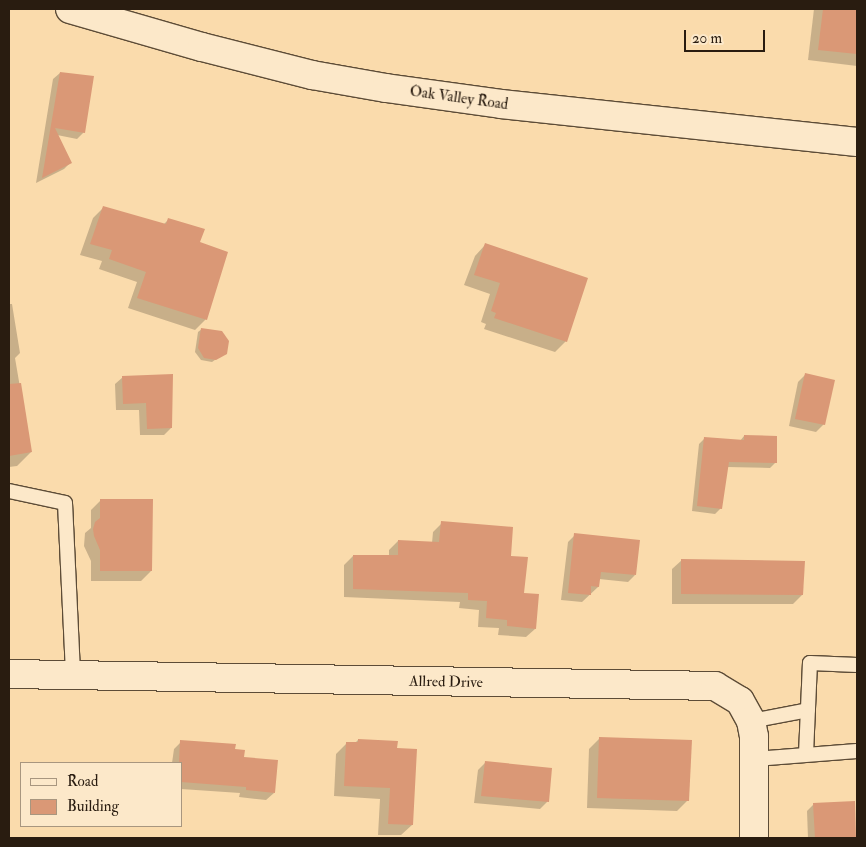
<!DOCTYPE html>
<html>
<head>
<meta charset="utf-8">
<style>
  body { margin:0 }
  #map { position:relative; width:866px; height:847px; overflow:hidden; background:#fadbac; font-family:"IM FELL Double Pica",serif }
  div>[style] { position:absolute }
  .shadow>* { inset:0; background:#0003 }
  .building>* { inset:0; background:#da9876 }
  .roads { filter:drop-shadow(1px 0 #5d4c37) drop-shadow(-1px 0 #5d4c37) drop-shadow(0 1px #5d4c37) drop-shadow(0 -1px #5d4c37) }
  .lane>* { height:14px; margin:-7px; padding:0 7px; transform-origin:7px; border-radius:7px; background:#fce8c9 }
  .street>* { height:28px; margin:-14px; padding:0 14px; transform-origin:14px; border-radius:14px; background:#fce8c9 }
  span { translate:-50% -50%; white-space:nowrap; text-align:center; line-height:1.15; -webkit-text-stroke:5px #fce8c9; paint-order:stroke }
  .street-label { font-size:15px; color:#291c10 }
  .frame { position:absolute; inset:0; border:10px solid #291c10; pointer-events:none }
  .legend { position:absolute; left:20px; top:762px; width:162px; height:65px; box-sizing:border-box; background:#fce8c9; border:1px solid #a8967f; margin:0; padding:6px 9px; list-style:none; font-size:15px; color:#291c10 }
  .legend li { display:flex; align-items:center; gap:10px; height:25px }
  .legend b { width:25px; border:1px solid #a8967f }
  .scale { position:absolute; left:684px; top:30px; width:81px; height:22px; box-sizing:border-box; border:2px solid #291c10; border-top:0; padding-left:6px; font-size:15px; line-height:18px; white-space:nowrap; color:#291c10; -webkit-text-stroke:4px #fce8c9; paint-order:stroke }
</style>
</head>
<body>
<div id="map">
  <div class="shadow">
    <i style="clip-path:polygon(814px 9px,857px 9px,857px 66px,808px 60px)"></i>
    <i style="clip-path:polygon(60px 73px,84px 132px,77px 139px,57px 135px,70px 163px,64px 169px,36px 183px,53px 79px)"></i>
    <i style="clip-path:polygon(104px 207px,163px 225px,169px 219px,206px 319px,195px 330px,128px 308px,137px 282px,99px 269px,102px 261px,80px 255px,93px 218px)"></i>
    <i style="clip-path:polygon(485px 245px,566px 341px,555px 352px,484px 329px,486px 324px,481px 322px,490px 294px,464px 285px,475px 256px)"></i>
    <i style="clip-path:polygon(9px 304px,12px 304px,20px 353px,15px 358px,31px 452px,17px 466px,9px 467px)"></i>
    <i style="clip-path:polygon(202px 329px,225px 353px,212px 362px,201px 360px,195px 352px,198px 332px)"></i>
    <i style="clip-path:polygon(806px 374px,824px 424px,816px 432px,789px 426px,798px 382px)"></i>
    <i style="clip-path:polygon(123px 377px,171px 428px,164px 435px,140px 435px,139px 410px,116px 410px,115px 384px)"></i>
    <i style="clip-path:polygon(744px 436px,776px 462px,770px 468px,727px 467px,721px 508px,715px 514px,692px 511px,699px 444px,704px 439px,740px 441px)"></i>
    <i style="clip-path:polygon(101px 500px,151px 571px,141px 581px,91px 581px,91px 561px,84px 546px,85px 533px,91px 528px,91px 510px)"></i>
    <i style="clip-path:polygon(442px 523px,510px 557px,535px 629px,526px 637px,498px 635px,499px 628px,478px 627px,479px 610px,459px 608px,460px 602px,344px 597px,344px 565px,353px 556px,389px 556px,389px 550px,398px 541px,432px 543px,433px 532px)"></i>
    <i style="clip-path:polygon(575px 535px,635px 575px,628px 582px,599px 579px,598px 587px,582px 602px,561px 600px,568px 542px)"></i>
    <i style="clip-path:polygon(682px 560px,802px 595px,793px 604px,672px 604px,672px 569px)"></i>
    <i style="clip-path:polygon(600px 738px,688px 800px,677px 811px,587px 808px,589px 749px)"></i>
    <i style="clip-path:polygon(358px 740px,396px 749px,412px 825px,401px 835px,378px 835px,380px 799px,334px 796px,336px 754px,347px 743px,355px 743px)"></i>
    <i style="clip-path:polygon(181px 742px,234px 750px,274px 793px,266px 800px,239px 797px,240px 793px,181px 789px,181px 763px,172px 763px,174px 749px)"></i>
    <i style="clip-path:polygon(485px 763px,551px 770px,547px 802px,540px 809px,474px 803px,478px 770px)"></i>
    <i style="clip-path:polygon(853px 802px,855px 838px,808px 838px,807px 811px,814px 804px)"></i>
  </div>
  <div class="building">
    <i style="clip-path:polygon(823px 9px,857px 9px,857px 54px,818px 50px)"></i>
    <i style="clip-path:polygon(60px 72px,94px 76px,85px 133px,55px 128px,72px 163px,42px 178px)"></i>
    <i style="clip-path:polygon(103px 206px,166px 224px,168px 218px,205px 229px,200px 242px,228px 252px,207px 320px,137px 298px,146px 272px,109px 259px,112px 250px,90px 244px)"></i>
    <i style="clip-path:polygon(485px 243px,588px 278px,567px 342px,494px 318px,496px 313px,491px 311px,500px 283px,474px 275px)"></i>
    <i style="clip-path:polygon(201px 328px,222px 331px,229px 341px,227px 354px,216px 360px,204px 358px,198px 348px)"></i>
    <i style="clip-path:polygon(805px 373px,835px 380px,825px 425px,795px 419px)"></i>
    <i style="clip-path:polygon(173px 374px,172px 428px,147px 429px,146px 403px,123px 404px,122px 376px)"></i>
    <i style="clip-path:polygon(21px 383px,32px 452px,9px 456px,9px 384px)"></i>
    <i style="clip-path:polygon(744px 435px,777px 436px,777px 463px,729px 462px,722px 509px,697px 506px,704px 437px,744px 440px)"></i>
    <i style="clip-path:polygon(100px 499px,153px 499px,152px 571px,100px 571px,100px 550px,94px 536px,93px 529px,95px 522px,100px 518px)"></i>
    <i style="clip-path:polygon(441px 521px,513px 527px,511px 556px,528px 557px,524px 593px,539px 594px,536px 629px,507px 626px,507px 620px,486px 618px,487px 601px,468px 600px,468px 593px,353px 589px,353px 555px,398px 555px,398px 540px,439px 542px)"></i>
    <i style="clip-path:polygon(574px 533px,640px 540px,636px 575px,601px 572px,599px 587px,591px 586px,591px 595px,568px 593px)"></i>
    <i style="clip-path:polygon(681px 559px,805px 561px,803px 595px,681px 594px)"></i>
    <i style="clip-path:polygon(599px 737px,692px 740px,689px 801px,597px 798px)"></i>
    <i style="clip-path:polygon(358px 739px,398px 741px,397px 748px,417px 749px,413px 825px,388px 824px,390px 788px,344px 786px,346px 742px,358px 742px)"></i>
    <i style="clip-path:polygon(180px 740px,236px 744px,235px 749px,245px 750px,244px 757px,278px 760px,275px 793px,246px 790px,246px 787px,181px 782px,181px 763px,179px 763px)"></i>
    <i style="clip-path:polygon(485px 761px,552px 768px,549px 802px,481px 796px)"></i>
    <i style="clip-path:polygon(855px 801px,856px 838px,815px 838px,813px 803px)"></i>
  </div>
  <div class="roads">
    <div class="lane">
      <i style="left:9px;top:491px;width:57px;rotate:12.1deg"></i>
      <i style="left:65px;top:503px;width:172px;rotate:87.3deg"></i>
      <i style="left:751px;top:721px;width:58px;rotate:-10.9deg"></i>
      <i style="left:806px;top:754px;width:91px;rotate:-87.5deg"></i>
      <i style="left:810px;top:663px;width:47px;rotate:2.4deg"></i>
      <i style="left:755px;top:759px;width:102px;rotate:-4.5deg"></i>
    </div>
    <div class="street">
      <i style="left:70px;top:9px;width:137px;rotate:16.1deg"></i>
      <i style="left:202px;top:47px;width:114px;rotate:14.3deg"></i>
      <i style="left:312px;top:75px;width:75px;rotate:10deg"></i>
      <i style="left:386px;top:88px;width:116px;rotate:7.9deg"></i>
      <i style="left:501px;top:104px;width:358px;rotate:6.1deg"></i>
      <i style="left:9px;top:674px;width:706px;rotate:0.97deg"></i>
      <i style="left:715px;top:686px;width:29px;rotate:31deg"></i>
      <i style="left:740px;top:701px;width:23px;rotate:61deg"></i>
      <i style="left:751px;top:721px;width:16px;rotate:79deg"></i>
      <i style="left:754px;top:737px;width:101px;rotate:90deg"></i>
    </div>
  </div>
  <div class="street-label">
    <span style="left:459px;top:98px;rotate:8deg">Oak Valley Road</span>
    <span style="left:446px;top:682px;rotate:1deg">Allred Drive</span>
  </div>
  <div class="frame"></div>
  <ul class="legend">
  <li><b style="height:6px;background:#fce8c9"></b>Road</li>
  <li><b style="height:14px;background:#da9876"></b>Building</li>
  </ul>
  <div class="scale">20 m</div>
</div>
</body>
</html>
